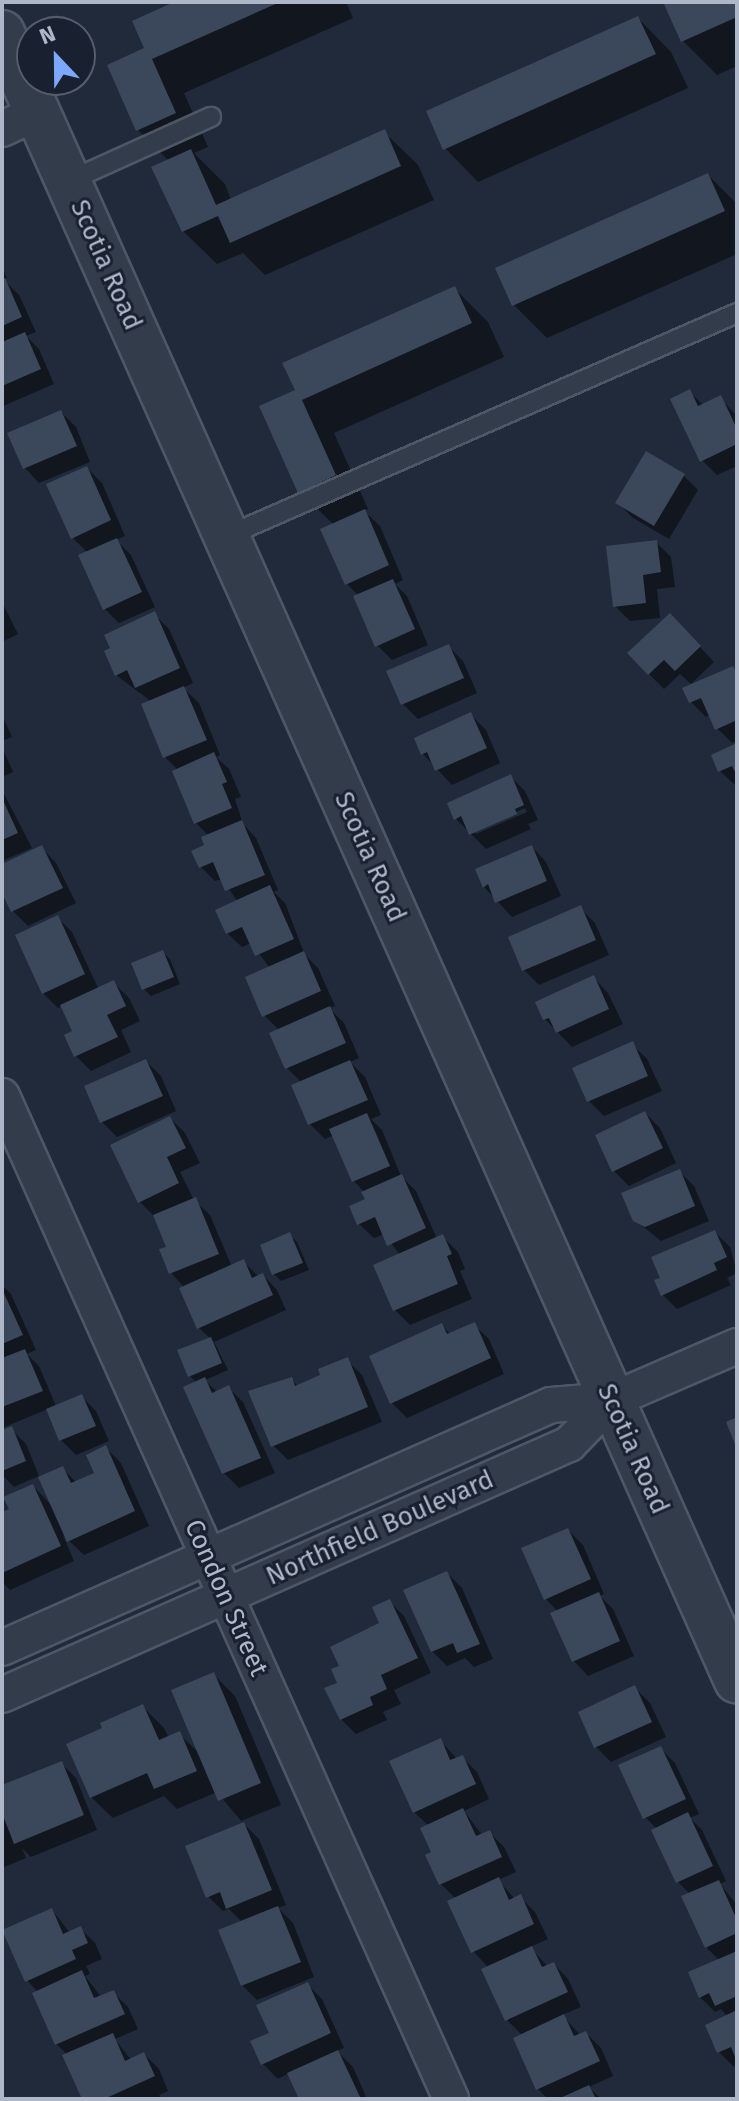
<!DOCTYPE html>
<html>
<head>
<meta charset="utf-8">
<style>
  body { margin:0 }
  #map { position:relative; width:739px; height:2101px; overflow:hidden; background:#202a3b; font-family:"Fira Sans",sans-serif }
  div>[style] { position:absolute }
  .shadow>* { inset:0; background:#0007 }
  .building>* { inset:0; background:#3b485b }
  .roads { filter:drop-shadow(2px 0 #4e5766) drop-shadow(-2px 0 #4e5766) drop-shadow(0 2px #4e5766) drop-shadow(0 -2px #4e5766) }
  .service>* { height:18px; margin:-9px; padding:0 9px; transform-origin:9px; border-radius:9px; background:#333c4b }
  .minor>* { height:34px; margin:-17px; padding:0 17px; transform-origin:17px; border-radius:17px; background:#333c4b }
  .tertiary>* { height:44px; margin:-22px; padding:0 22px; transform-origin:22px; border-radius:22px; background:#333c4b }
  span { translate:-50% -50%; white-space:nowrap; text-align:center; line-height:1.15; -webkit-text-stroke:6px #192130; paint-order:stroke }
  .street-label { font-size:26px; color:#aeb7c8 }
  .frame { position:absolute; inset:0; border:4px solid #aeb7c8; pointer-events:none }
  .north { position:absolute; left:16px; top:16px; width:80px; height:80px; box-sizing:border-box; background:#192130; border:2px solid #555d6d; border-radius:50%; rotate:338deg; font-size:22px; font-weight:700; line-height:32px; text-align:center; color:#aeb7c8 }
  .north::after { content:''; display:block; margin:auto; width:28px; height:36px; background:#7ca9ff; clip-path:polygon(50% 0,100% 100%,50% 72%,0 100%) }
</style>
</head>
<body>
<div id="map">
  <div class="shadow">
    <i style="clip-path:polygon(179px 2px,346px 2px,353px 18px,184px 93px,208px 147px,194px 153px,225px 184px,231px 200px,384px 132px,418px 165px,434px 200px,265px 275px,243px 253px,217px 264px,183px 231px,169px 161px,138px 130px,147px 49px)"></i>
    <i style="clip-path:polygon(674px 2px,737px 2px,737px 66px,717px 75px,683px 41px,667px 5px)"></i>
    <i style="clip-path:polygon(638px 18px,671px 52px,688px 88px,478px 182px,445px 148px)"></i>
    <i style="clip-path:polygon(708px 175px,737px 204px,737px 254px,547px 338px,514px 305px)"></i>
    <i style="clip-path:polygon(2px 267px,7px 278px,3px 279px,19px 295px,36px 332px,26px 336px,39px 349px,54px 384px,3px 406px)"></i>
    <i style="clip-path:polygon(454px 288px,488px 322px,504px 357px,334px 433px,368px 509px,364px 511px,380px 526px,403px 580px,395px 584px,407px 596px,428px 645px,392px 660px,377px 645px,359px 596px,347px 584px,334px 525px,300px 492px,297px 391px)"></i>
    <i style="clip-path:polygon(690px 392px,704px 406px,720px 398px,737px 416px,737px 466px,717px 475px,702px 460px)"></i>
    <i style="clip-path:polygon(61px 412px,76px 427px,90px 462px,39px 483px,25px 468px)"></i>
    <i style="clip-path:polygon(87px 468px,102px 483px,125px 536px,116px 540px,131px 555px,155px 607px,119px 623px,104px 608px,88px 553px,73px 538px)"></i>
    <i style="clip-path:polygon(683px 475px,698px 490px,669px 539px,633px 518px,618px 503px)"></i>
    <i style="clip-path:polygon(656px 542px,671px 557px,675px 587px,657px 589px,660px 618px,630px 621px,615px 606px)"></i>
    <i style="clip-path:polygon(2px 602px,18px 634px,2px 642px)"></i>
    <i style="clip-path:polygon(154px 614px,169px 629px,193px 683px,183px 688px,199px 703px,220px 755px,216px 757px,229px 769px,241px 797px,235px 799px,243px 824px,256px 838px,278px 890px,274px 892px,285px 903px,305px 955px,318px 968px,335px 1006px,329px 1008px,344px 1023px,359px 1058px,350px 1062px,365px 1077px,381px 1115px,371px 1119px,382px 1130px,401px 1176px,416px 1191px,437px 1239px,443px 1237px,458px 1252px,465px 1269px,460px 1271px,472px 1299px,410px 1325px,395px 1310px,400px 1255px,384px 1234px,374px 1238px,359px 1224px,367px 1200px,364px 1192px,354px 1181px,334px 1135px,325px 1139px,310px 1124px,302px 1083px,287px 1068px,279px 1030px,264px 1015px,270px 968px,251px 943px,242px 947px,227px 933px,238px 902px,222px 879px,215px 881px,200px 866px,209px 836px,196px 823px,178px 770px,165px 757px,152px 702px,116px 675px)"></i>
    <i style="clip-path:polygon(685px 631px,714px 662px,691px 684px,680px 674px,664px 689px,649px 674px)"></i>
    <i style="clip-path:polygon(448px 646px,463px 661px,477px 693px,418px 719px,403px 704px)"></i>
    <i style="clip-path:polygon(733px 668px,737px 672px,737px 741px,732px 743px,717px 728px,711px 714px,706px 717px,691px 702px)"></i>
    <i style="clip-path:polygon(2px 715px,12px 737px,2px 741px)"></i>
    <i style="clip-path:polygon(471px 715px,486px 730px,500px 763px,452px 785px,423px 754px,416px 739px)"></i>
    <i style="clip-path:polygon(737px 746px,737px 784px,735px 785px,720px 771px)"></i>
    <i style="clip-path:polygon(2px 747px,13px 772px,2px 777px)"></i>
    <i style="clip-path:polygon(evenodd,510px 776px,525px 791px,538px 820px,528px 824px,531px 829px,486px 849px,456px 819px,510px 776px,525px 808px,527px 812px,476px 834px,473px 831px,525px 808px)"></i>
    <i style="clip-path:polygon(2px 790px,32px 848px,2px 861px)"></i>
    <i style="clip-path:polygon(532px 847px,546px 862px,561px 896px,512px 917px,484px 887px,477px 870px)"></i>
    <i style="clip-path:polygon(42px 848px,56px 863px,76px 903px,28px 926px,13px 911px,2px 888px,2px 866px)"></i>
    <i style="clip-path:polygon(580px 908px,595px 923px,609px 955px,539px 985px,524px 970px,510px 938px)"></i>
    <i style="clip-path:polygon(58px 918px,72px 932px,99px 990px,114px 983px,129px 998px,140px 1021px,121px 1030px,131px 1052px,91px 1071px,76px 1056px,75px 1032px,63px 1006px,58px 1008px,43px 993px)"></i>
    <i style="clip-path:polygon(162px 952px,170px 959px,180px 984px,151px 996px,144px 989px)"></i>
    <i style="clip-path:polygon(594px 978px,608px 993px,623px 1024px,572px 1047px,545px 1019px)"></i>
    <i style="clip-path:polygon(632px 1044px,647px 1059px,662px 1091px,604px 1116px,589px 1101px)"></i>
    <i style="clip-path:polygon(146px 1061px,161px 1076px,176px 1111px,117px 1137px,102px 1122px)"></i>
    <i style="clip-path:polygon(645px 1113px,660px 1128px,676px 1163px,629px 1186px,614px 1171px)"></i>
    <i style="clip-path:polygon(170px 1118px,185px 1133px,200px 1163px,180px 1172px,194px 1200px,210px 1215px,232px 1267px,243px 1261px,259px 1277px,263px 1275px,277px 1290px,286px 1310px,214px 1342px,228px 1370px,205px 1380px,217px 1392px,228px 1387px,243px 1402px,275px 1473px,239px 1488px,224px 1473px,186px 1388px,197px 1383px,190px 1376px,211px 1339px,199px 1328px,185px 1288px,171px 1273px,162px 1250px,169px 1248px,155px 1217px,140px 1202px)"></i>
    <i style="clip-path:polygon(679px 1171px,694px 1186px,709px 1221px,661px 1241px,635px 1220px)"></i>
    <i style="clip-path:polygon(715px 1232px,730px 1247px,737px 1273px,727px 1278px,731px 1285px,677px 1309px,662px 1294px)"></i>
    <i style="clip-path:polygon(290px 1235px,297px 1242px,309px 1270px,281px 1281px,274px 1274px)"></i>
    <i style="clip-path:polygon(2px 1285px,11px 1294px,36px 1350px,27px 1354px,39px 1366px,56px 1406px,81px 1396px,96px 1411px,109px 1441px,76px 1455px,61px 1440px,48px 1409px,2px 1428px)"></i>
    <i style="clip-path:polygon(442px 1325px,451px 1335px,474px 1325px,489px 1339px,504px 1374px,407px 1418px,392px 1403px)"></i>
    <i style="clip-path:polygon(347px 1360px,362px 1375px,382px 1422px,288px 1460px,273px 1445px,291px 1379px,298px 1386px,323px 1376px)"></i>
    <i style="clip-path:polygon(11px 1429px,26px 1444px,39px 1476px,14px 1487px,2px 1475px,2px 1433px)"></i>
    <i style="clip-path:polygon(106px 1448px,121px 1463px,149px 1526px,84px 1555px,63px 1535px,74px 1561px,10px 1590px,2px 1582px,2px 1515px,12px 1510px,33px 1486px,53px 1507px,62px 1468px,77px 1483px,97px 1474px)"></i>
    <i style="clip-path:polygon(568px 1530px,583px 1545px,604px 1594px,600px 1596px,613px 1609px,634px 1656px,588px 1676px,574px 1661px,558px 1612px,546px 1599px)"></i>
    <i style="clip-path:polygon(447px 1573px,462px 1588px,493px 1659px,474px 1667px,465px 1658px,447px 1666px,432px 1651px)"></i>
    <i style="clip-path:polygon(389px 1601px,404px 1616px,431px 1673px,394px 1690px,401px 1704px,383px 1712px,387px 1720px,356px 1734px,341px 1719px,341px 1667px,382px 1624px)"></i>
    <i style="clip-path:polygon(213px 1674px,235px 1696px,281px 1805px,241px 1821px,217px 1792px,177px 1809px,164px 1796px,113px 1818px,91px 1797px,105px 1729px,143px 1707px,164px 1728px,169px 1738px,179px 1734px,201px 1755px)"></i>
    <i style="clip-path:polygon(635px 1688px,650px 1703px,666px 1737px,611px 1762px,596px 1747px)"></i>
    <i style="clip-path:polygon(440px 1740px,457px 1759px,462px 1757px,477px 1772px,489px 1799px,464px 1811px,482px 1835px,489px 1832px,504px 1847px,516px 1872px,498px 1880px,515px 1899px,520px 1897px,535px 1912px,548px 1939px,530px 1947px,548px 1967px,554px 1964px,568px 1979px,581px 2007px,562px 2015px,581px 2036px,586px 2033px,601px 2048px,613px 2076px,589px 2087px,601px 2099px,548px 2099px,538px 2089px,523px 2036px,506px 2019px,489px 1968px,473px 1951px,456px 1899px,441px 1884px,428px 1856px,434px 1853px,429px 1826px,414px 1812px)"></i>
    <i style="clip-path:polygon(660px 1748px,675px 1763px,699px 1814px,690px 1818px,702px 1830px,726px 1881px,720px 1884px,737px 1905px,737px 2065px,734px 2067px,719px 2052px,728px 2017px,721px 2009px,715px 2012px,700px 1997px,720px 1961px,706px 1947px,690px 1894px,678px 1882px,657px 1829px,645px 1817px)"></i>
    <i style="clip-path:polygon(61px 1763px,76px 1778px,97px 1830px,31px 1857px,22px 1848px,26px 1858px,2px 1868px,2px 1788px)"></i>
    <i style="clip-path:polygon(244px 1824px,259px 1839px,286px 1905px,278px 1908px,293px 1923px,314px 1977px,257px 2000px,242px 1985px,243px 1923px,229px 1909px,223px 1911px,208px 1896px)"></i>
    <i style="clip-path:polygon(52px 1910px,70px 1933px,80px 1928px,95px 1943px,102px 1959px,86px 1966px,90px 1974px,85px 1976px,101px 1997px,113px 1992px,128px 2007px,138px 2029px,115px 2039px,131px 2060px,144px 2054px,159px 2069px,168px 2091px,159px 2095px,163px 2099px,84px 2099px,68px 2055px,56px 2044px,38px 1992px,27px 1980px)"></i>
    <i style="clip-path:polygon(307px 1984px,322px 1999px,344px 2048px,337px 2051px,353px 2067px,367px 2099px,301px 2099px,289px 2073px,278px 2079px,263px 2064px,272px 2034px)"></i>
  </div>
  <div class="building">
    <i style="clip-path:polygon(174px 2px,280px 2px,152px 59px,176px 113px,136px 131px,107px 65px,144px 48px,132px 21px)"></i>
    <i style="clip-path:polygon(669px 2px,737px 2px,737px 17px,681px 42px,664px 4px)"></i>
    <i style="clip-path:polygon(638px 16px,656px 54px,443px 150px,426px 111px)"></i>
    <i style="clip-path:polygon(385px 129px,401px 166px,230px 243px,218px 216px,182px 232px,151px 167px,191px 149px,216px 205px)"></i>
    <i style="clip-path:polygon(708px 173px,725px 211px,512px 306px,495px 268px)"></i>
    <i style="clip-path:polygon(5px 278px,22px 317px,2px 326px,2px 279px)"></i>
    <i style="clip-path:polygon(455px 286px,472px 323px,302px 400px,336px 475px,298px 493px,259px 406px,295px 390px,282px 363px)"></i>
    <i style="clip-path:polygon(25px 332px,41px 369px,2px 386px,2px 342px)"></i>
    <i style="clip-path:polygon(690px 389px,698px 406px,721px 395px,737px 429px,737px 444px,700px 462px,670px 399px)"></i>
    <i style="clip-path:polygon(61px 410px,77px 446px,23px 469px,7px 433px)"></i>
    <i style="clip-path:polygon(646px 451px,685px 474px,654px 526px,615px 503px)"></i>
    <i style="clip-path:polygon(87px 466px,111px 520px,71px 539px,46px 484px)"></i>
    <i style="clip-path:polygon(365px 509px,389px 565px,345px 585px,320px 529px)"></i>
    <i style="clip-path:polygon(117px 538px,142px 592px,103px 610px,78px 555px)"></i>
    <i style="clip-path:polygon(657px 540px,661px 572px,643px 575px,646px 603px,613px 607px,606px 546px)"></i>
    <i style="clip-path:polygon(393px 579px,415px 629px,375px 647px,353px 596px)"></i>
    <i style="clip-path:polygon(155px 611px,180px 668px,135px 688px,127px 670px,115px 676px,104px 651px,110px 648px,104px 635px)"></i>
    <i style="clip-path:polygon(670px 613px,701px 646px,675px 671px,664px 660px,648px 675px,627px 653px)"></i>
    <i style="clip-path:polygon(449px 644px,464px 678px,401px 705px,386px 671px)"></i>
    <i style="clip-path:polygon(733px 666px,737px 674px,737px 720px,715px 730px,701px 698px,689px 703px,682px 688px)"></i>
    <i style="clip-path:polygon(184px 686px,207px 740px,163px 758px,141px 704px)"></i>
    <i style="clip-path:polygon(471px 712px,487px 748px,435px 771px,427px 752px,421px 755px,414px 738px)"></i>
    <i style="clip-path:polygon(737px 743px,737px 776px,732px 766px,718px 772px,711px 755px)"></i>
    <i style="clip-path:polygon(214px 752px,227px 782px,222px 784px,232px 808px,194px 824px,172px 771px)"></i>
    <i style="clip-path:polygon(511px 774px,524px 805px,515px 809px,517px 814px,469px 835px,461px 816px,454px 820px,447px 803px)"></i>
    <i style="clip-path:polygon(2px 798px,18px 833px,2px 840px)"></i>
    <i style="clip-path:polygon(242px 820px,265px 875px,225px 891px,213px 862px,199px 868px,191px 851px,204px 845px,201px 837px)"></i>
    <i style="clip-path:polygon(42px 845px,63px 888px,11px 912px,2px 893px,2px 864px)"></i>
    <i style="clip-path:polygon(532px 845px,547px 881px,495px 903px,488px 884px,483px 888px,475px 869px)"></i>
    <i style="clip-path:polygon(270px 885px,294px 939px,255px 956px,242px 927px,226px 934px,215px 910px)"></i>
    <i style="clip-path:polygon(581px 905px,596px 940px,522px 971px,508px 937px)"></i>
    <i style="clip-path:polygon(58px 915px,85px 974px,42px 994px,15px 935px)"></i>
    <i style="clip-path:polygon(163px 950px,174px 977px,142px 990px,131px 963px)"></i>
    <i style="clip-path:polygon(304px 951px,321px 991px,262px 1017px,245px 977px)"></i>
    <i style="clip-path:polygon(594px 975px,609px 1009px,556px 1033px,549px 1018px,543px 1020px,535px 1002px)"></i>
    <i style="clip-path:polygon(114px 980px,126px 1006px,107px 1015px,118px 1037px,74px 1057px,64px 1035px,72px 1031px,60px 1005px)"></i>
    <i style="clip-path:polygon(330px 1006px,346px 1043px,285px 1069px,269px 1033px)"></i>
    <i style="clip-path:polygon(633px 1041px,648px 1076px,587px 1102px,572px 1068px)"></i>
    <i style="clip-path:polygon(146px 1059px,163px 1096px,100px 1123px,84px 1086px)"></i>
    <i style="clip-path:polygon(350px 1060px,368px 1100px,308px 1125px,291px 1085px)"></i>
    <i style="clip-path:polygon(645px 1111px,663px 1148px,612px 1172px,595px 1135px)"></i>
    <i style="clip-path:polygon(367px 1113px,390px 1166px,352px 1182px,329px 1129px)"></i>
    <i style="clip-path:polygon(170px 1116px,186px 1148px,167px 1157px,179px 1183px,138px 1203px,110px 1145px)"></i>
    <i style="clip-path:polygon(680px 1169px,695px 1206px,645px 1227px,633px 1221px,621px 1193px)"></i>
    <i style="clip-path:polygon(402px 1174px,426px 1228px,387px 1246px,375px 1217px,357px 1225px,349px 1206px,365px 1199px,361px 1192px)"></i>
    <i style="clip-path:polygon(196px 1197px,219px 1254px,169px 1274px,159px 1249px,166px 1247px,153px 1215px)"></i>
    <i style="clip-path:polygon(715px 1230px,727px 1257px,714px 1263px,717px 1270px,661px 1296px,654px 1280px,660px 1278px,651px 1257px)"></i>
    <i style="clip-path:polygon(290px 1232px,303px 1263px,272px 1275px,260px 1245px)"></i>
    <i style="clip-path:polygon(443px 1234px,452px 1254px,447px 1256px,458px 1284px,393px 1311px,373px 1265px)"></i>
    <i style="clip-path:polygon(244px 1259px,252px 1278px,263px 1273px,273px 1295px,197px 1329px,179px 1288px)"></i>
    <i style="clip-path:polygon(2px 1289px,23px 1335px,2px 1344px)"></i>
    <i style="clip-path:polygon(475px 1322px,491px 1358px,390px 1404px,369px 1356px,442px 1323px,447px 1334px)"></i>
    <i style="clip-path:polygon(211px 1337px,222px 1363px,188px 1377px,177px 1350px)"></i>
    <i style="clip-path:polygon(25px 1349px,43px 1391px,2px 1407px,2px 1358px)"></i>
    <i style="clip-path:polygon(348px 1357px,368px 1407px,271px 1447px,248px 1391px,292px 1377px,295px 1386px,320px 1375px,318px 1369px)"></i>
    <i style="clip-path:polygon(205px 1377px,212px 1393px,229px 1385px,261px 1458px,222px 1474px,183px 1387px)"></i>
    <i style="clip-path:polygon(82px 1394px,96px 1426px,59px 1441px,46px 1409px)"></i>
    <i style="clip-path:polygon(737px 1417px,737px 1449px,726px 1422px)"></i>
    <i style="clip-path:polygon(12px 1426px,26px 1461px,2px 1471px,2px 1430px)"></i>
    <i style="clip-path:polygon(106px 1445px,135px 1511px,67px 1542px,38px 1477px,63px 1466px,71px 1483px,94px 1473px,86px 1455px)"></i>
    <i style="clip-path:polygon(33px 1484px,61px 1546px,2px 1573px,2px 1512px,9px 1509px,3px 1497px)"></i>
    <i style="clip-path:polygon(568px 1528px,591px 1579px,544px 1600px,521px 1548px)"></i>
    <i style="clip-path:polygon(447px 1571px,480px 1644px,457px 1653px,453px 1643px,431px 1652px,403px 1590px)"></i>
    <i style="clip-path:polygon(599px 1592px,620px 1641px,572px 1662px,550px 1613px)"></i>
    <i style="clip-path:polygon(390px 1599px,418px 1658px,381px 1675px,387px 1689px,370px 1697px,373px 1705px,340px 1720px,324px 1688px,337px 1683px,331px 1669px,339px 1666px,330px 1647px,379px 1623px,372px 1607px)"></i>
    <i style="clip-path:polygon(214px 1672px,261px 1783px,218px 1801px,171px 1690px)"></i>
    <i style="clip-path:polygon(635px 1685px,652px 1722px,594px 1748px,578px 1712px)"></i>
    <i style="clip-path:polygon(143px 1704px,159px 1740px,180px 1731px,197px 1771px,154px 1789px,147px 1773px,90px 1798px,66px 1744px,102px 1728px,100px 1723px)"></i>
    <i style="clip-path:polygon(441px 1738px,450px 1760px,463px 1755px,476px 1784px,413px 1813px,389px 1761px)"></i>
    <i style="clip-path:polygon(661px 1746px,686px 1799px,643px 1819px,618px 1765px)"></i>
    <i style="clip-path:polygon(62px 1761px,84px 1815px,14px 1844px,2px 1813px,2px 1785px)"></i>
    <i style="clip-path:polygon(463px 1808px,476px 1836px,490px 1830px,502px 1857px,439px 1885px,425px 1855px,431px 1852px,420px 1828px)"></i>
    <i style="clip-path:polygon(688px 1812px,713px 1866px,676px 1883px,651px 1830px)"></i>
    <i style="clip-path:polygon(244px 1822px,272px 1890px,226px 1909px,220px 1892px,206px 1898px,185px 1846px)"></i>
    <i style="clip-path:polygon(499px 1877px,509px 1900px,521px 1894px,534px 1924px,471px 1953px,447px 1901px)"></i>
    <i style="clip-path:polygon(719px 1880px,737px 1920px,737px 1933px,705px 1948px,681px 1896px)"></i>
    <i style="clip-path:polygon(278px 1906px,301px 1962px,241px 1986px,218px 1930px)"></i>
    <i style="clip-path:polygon(52px 1908px,63px 1934px,81px 1926px,88px 1943px,72px 1950px,76px 1959px,25px 1982px,2px 1930px)"></i>
    <i style="clip-path:polygon(532px 1946px,542px 1967px,554px 1962px,568px 1992px,505px 2021px,481px 1969px)"></i>
    <i style="clip-path:polygon(737px 1951px,737px 1996px,715px 2006px,709px 1993px,699px 1998px,688px 1972px)"></i>
    <i style="clip-path:polygon(82px 1970px,94px 1998px,114px 1990px,125px 2014px,55px 2045px,32px 1993px)"></i>
    <i style="clip-path:polygon(308px 1982px,331px 2033px,261px 2065px,250px 2041px,269px 2033px,256px 2005px)"></i>
    <i style="clip-path:polygon(737px 2010px,737px 2062px,731px 2047px,717px 2053px,705px 2025px)"></i>
    <i style="clip-path:polygon(564px 2014px,574px 2036px,586px 2031px,600px 2061px,536px 2090px,513px 2038px)"></i>
    <i style="clip-path:polygon(113px 2033px,125px 2061px,144px 2052px,155px 2076px,104px 2099px,82px 2099px,62px 2055px)"></i>
    <i style="clip-path:polygon(338px 2050px,361px 2099px,299px 2099px,287px 2073px)"></i>
    <i style="clip-path:polygon(589px 2085px,596px 2099px,558px 2099px)"></i>
  </div>
  <div class="roads">
    <div class="service">
      <i style="left:69px;top:181px;width:156px;rotate:-24.3deg"></i>
      <i style="left:227px;top:536px;width:557px;rotate:-23.62deg"></i>
    </div>
    <div class="minor">
      <i style="left:2px;top:129px;width:40px;rotate:-25deg"></i>
      <i style="left:2px;top:1096px;width:1099px;rotate:65.88deg"></i>
      <i style="left:612px;top:1400px;width:136px;rotate:-23.4deg"></i>
      <i style="left:2px;top:1648px;width:600px;rotate:-23.88deg"></i>
      <i style="left:551px;top:1405px;width:61px;rotate:-4.7deg"></i>
      <i style="left:612px;top:1400px;width:62px;rotate:134.3deg"></i>
      <i style="left:569px;top:1444px;width:620px;rotate:156.12deg"></i>
    </div>
    <div class="tertiary">
      <i style="left:2px;top:33px;width:1804px;rotate:65.96deg"></i>
    </div>
  </div>
  <div class="street-label">
    <span style="left:106px;top:265px;rotate:66deg">Scotia Road</span>
    <span style="left:370px;top:857px;rotate:66deg">Scotia Road</span>
    <span style="left:633px;top:1449px;rotate:66deg">Scotia Road</span>
    <span style="left:380px;top:1528px;rotate:-24deg">Northfield Boulevard</span>
    <span style="left:226px;top:1598px;rotate:66deg">Condon Street</span>
  </div>
  <div class="frame"></div>
  <div class="north">N</div>
</div>
</body>
</html>
